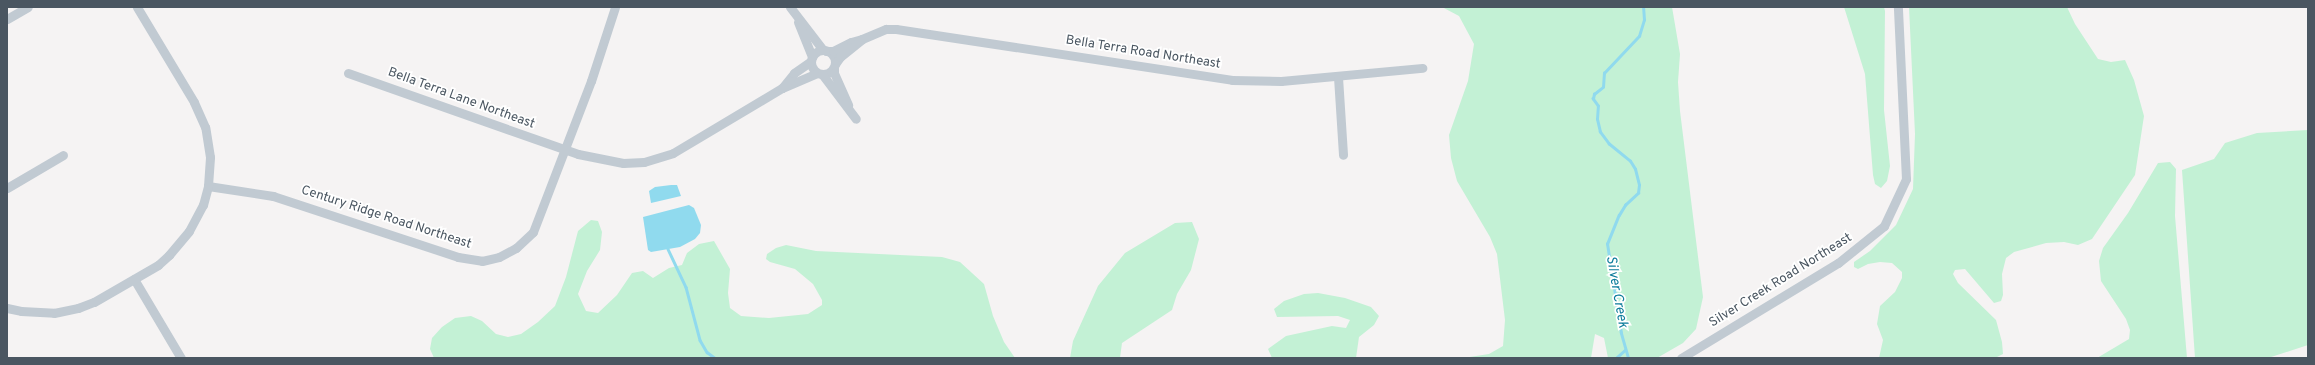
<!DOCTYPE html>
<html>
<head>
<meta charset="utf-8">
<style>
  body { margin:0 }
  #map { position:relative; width:2315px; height:365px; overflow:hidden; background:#f5f3f3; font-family:Overpass,sans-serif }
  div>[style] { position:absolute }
  .green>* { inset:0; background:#c3f1d5 }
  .water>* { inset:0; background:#90daee }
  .stream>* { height:2.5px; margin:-1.25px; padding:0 1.25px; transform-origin:1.25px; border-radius:1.25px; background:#90daee }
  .minor>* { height:9px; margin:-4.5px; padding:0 4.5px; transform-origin:4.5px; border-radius:4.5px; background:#c1cad2 }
  .minor>.ring { margin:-4.5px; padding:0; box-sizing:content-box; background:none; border:9px solid #c1cad2; border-radius:50% }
  span { translate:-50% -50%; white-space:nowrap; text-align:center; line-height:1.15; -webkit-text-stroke:3.5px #fff; paint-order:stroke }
  .street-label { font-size:13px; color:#4a5661 }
  .water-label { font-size:14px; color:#0c7c9b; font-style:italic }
  .frame { position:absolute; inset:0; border:8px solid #4a5661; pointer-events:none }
</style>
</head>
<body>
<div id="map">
  <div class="green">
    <i style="clip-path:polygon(1442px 7px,1672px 7px,1680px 54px,1678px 82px,1680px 111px,1703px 297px,1696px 329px,1683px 343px,1657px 358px,1608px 358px,1604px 338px,1595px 334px,1591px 358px,1463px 358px,1489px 354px,1503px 346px,1505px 320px,1497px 254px,1490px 237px,1457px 181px,1451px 158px,1449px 135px,1468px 81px,1474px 44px,1459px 16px)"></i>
    <i style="clip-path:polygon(1844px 7px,1884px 7px,1885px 11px,1884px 110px,1890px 166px,1887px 181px,1881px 188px,1875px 184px,1873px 175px,1865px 74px)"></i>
    <i style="clip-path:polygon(1909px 7px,2067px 7px,2075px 24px,2098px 59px,2111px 62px,2125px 60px,2134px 80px,2144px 116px,2135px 175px,2092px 239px,2078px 245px,2064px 242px,2046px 243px,2014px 252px,2006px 258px,2002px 274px,2003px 295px,2001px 301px,1994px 303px,1965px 269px,1955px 270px,1953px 274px,1958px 283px,1996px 320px,2002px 342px,2003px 354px,1995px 358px,1879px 358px,1883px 340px,1877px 324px,1880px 306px,1895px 292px,1902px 278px,1902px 272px,1892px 263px,1880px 262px,1868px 264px,1858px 269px,1854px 267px,1854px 262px,1870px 251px,1896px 225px,1913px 189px,1915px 134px)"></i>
    <i style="clip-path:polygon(2308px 130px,2308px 345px,2268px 358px,2195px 358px,2182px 170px,2214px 159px,2225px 143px,2257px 133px)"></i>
    <i style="clip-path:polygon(2170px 162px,2176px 169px,2175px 216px,2187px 358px,2097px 358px,2129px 339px,2130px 330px,2126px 319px,2101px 281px,2099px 261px,2103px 248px,2128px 213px,2158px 163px)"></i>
    <i style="clip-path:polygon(591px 220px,598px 221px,602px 232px,600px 250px,587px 271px,578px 294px,586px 311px,598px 313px,617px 295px,632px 273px,643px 271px,653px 278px,669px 268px,682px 265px,687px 253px,699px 244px,714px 241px,730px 269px,728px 293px,730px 308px,741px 316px,769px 318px,808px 314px,822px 305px,822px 300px,813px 284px,795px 269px,770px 262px,766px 259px,767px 254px,776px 248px,786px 245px,816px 251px,942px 257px,960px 262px,984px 284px,993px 316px,1004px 342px,1015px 358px,434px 358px,430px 349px,432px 338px,442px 327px,455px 318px,471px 316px,482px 321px,496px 334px,508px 337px,521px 334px,538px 322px,555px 306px,566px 277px,578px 231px)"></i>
    <i style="clip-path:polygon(1192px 222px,1199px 239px,1191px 270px,1177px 294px,1172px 310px,1122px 343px,1120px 358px,1070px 358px,1073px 341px,1098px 286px,1125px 253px,1175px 223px)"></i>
    <i style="clip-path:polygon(1318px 293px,1345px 298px,1371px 307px,1379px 316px,1374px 325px,1359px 337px,1356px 358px,1272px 358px,1268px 349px,1286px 336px,1332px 326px,1346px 328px,1350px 320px,1338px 316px,1277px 317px,1274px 309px,1284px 301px,1304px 294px)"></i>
  </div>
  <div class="water">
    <i style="clip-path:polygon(671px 185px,677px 185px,681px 196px,651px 203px,649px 191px,655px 187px)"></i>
    <i style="clip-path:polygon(689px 205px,694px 208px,701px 225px,700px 233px,695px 239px,680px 247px,651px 252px,648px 250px,643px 217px)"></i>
  </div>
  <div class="stream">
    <i style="left:668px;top:249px;width:42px;rotate:64.7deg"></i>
    <i style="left:686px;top:287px;width:55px;rotate:75.2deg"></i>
    <i style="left:700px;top:340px;width:14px;rotate:60deg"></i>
    <i style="left:707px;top:352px;width:10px;rotate:37deg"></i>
    <i style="left:1616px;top:358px;width:12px;rotate:-42deg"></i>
    <i style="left:1628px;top:358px;width:26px;rotate:-106deg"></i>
    <i style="left:1621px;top:333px;width:90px;rotate:-98.9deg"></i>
    <i style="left:1607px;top:244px;width:31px;rotate:-68deg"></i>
    <i style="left:1619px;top:215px;width:12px;rotate:-59deg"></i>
    <i style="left:1625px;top:205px;width:18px;rotate:-43deg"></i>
    <i style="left:1638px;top:193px;width:8px;rotate:-83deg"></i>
    <i style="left:1639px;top:185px;width:16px;rotate:-104deg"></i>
    <i style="left:1635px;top:169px;width:9px;rotate:-122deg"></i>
    <i style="left:1630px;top:161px;width:27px;rotate:-141deg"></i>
    <i style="left:1609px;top:144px;width:15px;rotate:-127deg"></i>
    <i style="left:1600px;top:132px;width:13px;rotate:-103deg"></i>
    <i style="left:1597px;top:119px;width:13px;rotate:-86deg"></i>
    <i style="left:1598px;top:106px;width:9px;rotate:-126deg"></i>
    <i style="left:1593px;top:99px;width:5px;rotate:-79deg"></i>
    <i style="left:1594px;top:94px;width:11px;rotate:-38deg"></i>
    <i style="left:1603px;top:87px;width:14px;rotate:-86deg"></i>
    <i style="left:1604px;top:73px;width:51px;rotate:-46.6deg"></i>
    <i style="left:1639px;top:36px;width:17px;rotate:-73deg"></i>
    <i style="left:1644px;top:20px;width:13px;rotate:-94deg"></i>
  </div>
  <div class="minor">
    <i style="left:790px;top:7px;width:54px;rotate:52.5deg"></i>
    <i style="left:7px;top:19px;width:24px;rotate:-30deg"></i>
    <i style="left:798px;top:22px;width:38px;rotate:68deg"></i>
    <i class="ring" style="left:811px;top:50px;width:15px;height:15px"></i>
    <i style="left:826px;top:51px;width:7px"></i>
    <i style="left:833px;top:51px;width:20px;rotate:-27deg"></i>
    <i style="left:851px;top:42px;width:11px;rotate:-15deg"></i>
    <i style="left:835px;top:64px;width:9px;rotate:-54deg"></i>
    <i style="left:840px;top:57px;width:28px;rotate:-39deg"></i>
    <i style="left:862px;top:39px;width:26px;rotate:-23deg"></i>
    <i style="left:886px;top:29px;width:10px"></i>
    <i style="left:896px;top:29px;width:340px;rotate:8.6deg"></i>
    <i style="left:1232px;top:80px;width:49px;rotate:1.2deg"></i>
    <i style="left:1281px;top:81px;width:142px;rotate:-5.3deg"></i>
    <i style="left:834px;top:68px;width:5px;rotate:90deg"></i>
    <i style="left:834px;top:73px;width:35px;rotate:66deg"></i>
    <i style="left:348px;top:73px;width:244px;rotate:19.4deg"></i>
    <i style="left:578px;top:154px;width:46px;rotate:11.3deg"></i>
    <i style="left:623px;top:163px;width:21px;rotate:-3deg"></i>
    <i style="left:644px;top:162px;width:30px;rotate:-17deg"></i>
    <i style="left:673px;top:153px;width:127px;rotate:-30.8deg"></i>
    <i style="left:782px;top:88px;width:38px;rotate:-23deg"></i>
    <i style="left:822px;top:74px;width:56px;rotate:52.9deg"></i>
    <i style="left:1338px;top:77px;width:78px;rotate:86.3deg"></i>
    <i style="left:782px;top:88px;width:19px;rotate:-51deg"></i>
    <i style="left:794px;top:73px;width:21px;rotate:-35deg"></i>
    <i style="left:208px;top:186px;width:66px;rotate:8.7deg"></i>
    <i style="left:273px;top:196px;width:195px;rotate:18.2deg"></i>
    <i style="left:458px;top:257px;width:24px;rotate:9deg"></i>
    <i style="left:482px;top:261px;width:17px;rotate:-13deg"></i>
    <i style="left:499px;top:257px;width:19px;rotate:-28deg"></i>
    <i style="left:516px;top:248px;width:23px;rotate:-43deg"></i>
    <i style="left:533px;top:232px;width:162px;rotate:-69deg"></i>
    <i style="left:591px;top:81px;width:78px;rotate:-72deg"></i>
    <i style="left:7px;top:188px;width:65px;rotate:-30.5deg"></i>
    <i style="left:134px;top:279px;width:92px;rotate:59.3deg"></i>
    <i style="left:7px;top:308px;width:14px;rotate:12deg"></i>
    <i style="left:21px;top:311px;width:33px;rotate:3deg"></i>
    <i style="left:54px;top:313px;width:25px;rotate:-12deg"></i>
    <i style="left:78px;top:308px;width:17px;rotate:-21deg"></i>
    <i style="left:94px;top:302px;width:74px;rotate:-30deg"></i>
    <i style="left:158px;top:265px;width:15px;rotate:-42deg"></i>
    <i style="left:169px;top:255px;width:31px;rotate:-50deg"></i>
    <i style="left:189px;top:231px;width:30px;rotate:-62deg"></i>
    <i style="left:203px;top:205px;width:20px;rotate:-75deg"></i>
    <i style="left:208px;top:186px;width:29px;rotate:-86deg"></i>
    <i style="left:210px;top:157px;width:30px;rotate:-99deg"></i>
    <i style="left:205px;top:127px;width:27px;rotate:-114deg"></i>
    <i style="left:194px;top:102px;width:111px;rotate:-121deg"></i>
    <i style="left:1681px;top:358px;width:184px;rotate:-31.2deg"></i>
    <i style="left:1838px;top:263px;width:59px;rotate:-38.8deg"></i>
    <i style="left:1884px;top:226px;width:52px;rotate:-64.9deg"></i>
    <i style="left:1906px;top:179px;width:172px;rotate:-92.7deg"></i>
  </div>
  <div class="street-label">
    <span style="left:1143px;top:53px;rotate:9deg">Bella Terra Road Northeast</span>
    <span style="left:461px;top:99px;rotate:20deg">Bella Terra Lane Northeast</span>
    <span style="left:386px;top:218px;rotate:18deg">Century Ridge Road Northeast</span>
    <span style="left:1781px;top:281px;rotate:-32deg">Silver Creek Road Northeast</span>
  </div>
  <div class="water-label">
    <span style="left:1616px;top:292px;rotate:80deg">Silver Creek</span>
  </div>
  <div class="frame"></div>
</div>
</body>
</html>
